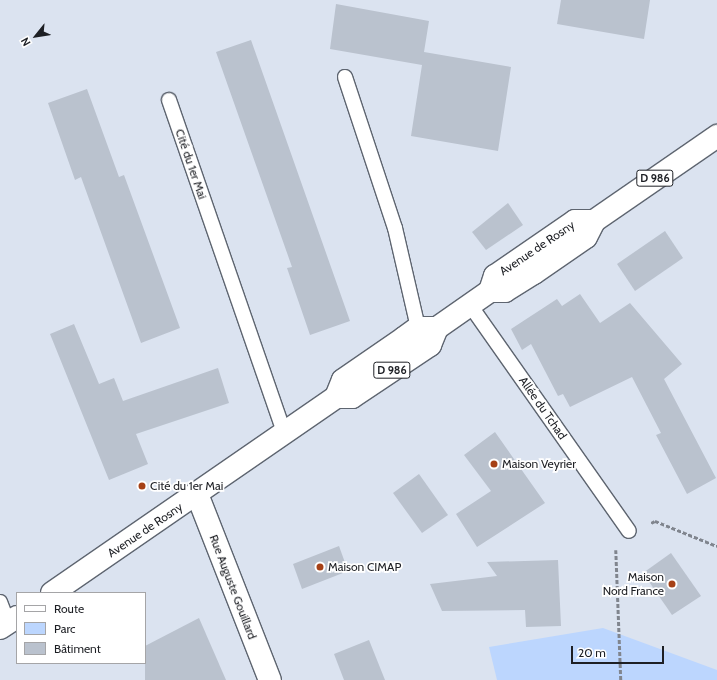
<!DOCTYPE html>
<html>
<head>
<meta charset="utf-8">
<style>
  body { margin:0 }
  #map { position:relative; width:717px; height:680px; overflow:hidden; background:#dbe3f0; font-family:Cabin,sans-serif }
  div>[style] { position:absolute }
  .green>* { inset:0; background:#bcd6fe }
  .building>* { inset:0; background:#bac2ce }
  .path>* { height:2.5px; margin-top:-1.25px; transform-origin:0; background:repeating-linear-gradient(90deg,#80858e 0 4px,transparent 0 6px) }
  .roads { filter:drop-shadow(1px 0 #5e6570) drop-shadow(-1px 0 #5e6570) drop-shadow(0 1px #5e6570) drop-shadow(0 -1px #5e6570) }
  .service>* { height:14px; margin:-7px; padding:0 7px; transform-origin:7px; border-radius:7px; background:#fff }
  .minor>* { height:22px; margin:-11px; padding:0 11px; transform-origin:11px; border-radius:11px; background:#fff }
  .primary>* { height:22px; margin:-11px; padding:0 11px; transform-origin:11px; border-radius:11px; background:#fff }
  .dots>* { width:11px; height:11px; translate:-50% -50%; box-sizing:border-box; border:2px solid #fff; border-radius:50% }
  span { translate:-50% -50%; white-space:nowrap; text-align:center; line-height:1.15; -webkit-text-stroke:3.5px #fff; paint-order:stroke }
  .shield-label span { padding:1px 3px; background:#fff; border:1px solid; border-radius:3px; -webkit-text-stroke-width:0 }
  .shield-label { font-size:11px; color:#1d1f24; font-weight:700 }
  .street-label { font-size:12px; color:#1d1f24 }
  .poi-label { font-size:12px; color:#1d1f24 }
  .left { translate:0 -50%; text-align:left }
  .right { translate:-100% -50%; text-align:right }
  .legend { position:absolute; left:16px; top:592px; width:130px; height:72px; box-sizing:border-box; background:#fff; border:1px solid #a5a5a7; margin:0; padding:5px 7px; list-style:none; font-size:12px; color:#1d1f24 }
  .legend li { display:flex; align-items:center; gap:8px; height:20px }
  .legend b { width:20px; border:1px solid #a5a5a7 }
  .north { position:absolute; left:16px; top:16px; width:40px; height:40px; -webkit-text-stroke:3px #fff; paint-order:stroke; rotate:240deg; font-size:11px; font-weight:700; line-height:16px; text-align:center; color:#1d1f24 }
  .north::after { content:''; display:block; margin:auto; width:14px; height:18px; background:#1d1f24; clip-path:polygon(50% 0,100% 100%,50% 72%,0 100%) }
  .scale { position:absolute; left:571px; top:646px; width:93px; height:18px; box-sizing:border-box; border:2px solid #1d1f24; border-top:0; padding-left:5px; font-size:12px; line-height:14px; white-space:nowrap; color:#1d1f24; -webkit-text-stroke:3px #fff; paint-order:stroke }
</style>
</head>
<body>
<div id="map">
  <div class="green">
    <i style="clip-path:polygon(603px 628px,717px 670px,717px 680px,497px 680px,489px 647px)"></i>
  </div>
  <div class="building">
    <i style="clip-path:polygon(561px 0,650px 0,644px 39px,557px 24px)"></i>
    <i style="clip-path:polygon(336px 4px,429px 21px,424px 52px,511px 67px,498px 151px,411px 136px,422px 65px,330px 49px)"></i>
    <i style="clip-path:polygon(251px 40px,350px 321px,310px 335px,287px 268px,292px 267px,216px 52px)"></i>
    <i style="clip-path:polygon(87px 89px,119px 177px,124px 175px,180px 328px,141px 343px,81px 177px,75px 180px,48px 103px)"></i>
    <i style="clip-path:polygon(508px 203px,523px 225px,486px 250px,472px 232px)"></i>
    <i style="clip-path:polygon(665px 231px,683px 258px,635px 291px,617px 264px)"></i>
    <i style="clip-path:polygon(580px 294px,600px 323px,630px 303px,682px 364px,664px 379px,716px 478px,687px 494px,656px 435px,661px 433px,632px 377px,570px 407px,563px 394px,558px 396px,531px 344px,522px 350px,511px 329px,557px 299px,562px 306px)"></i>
    <i style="clip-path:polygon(74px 324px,99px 384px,114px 378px,123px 401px,218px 368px,229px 403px,136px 434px,148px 464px,109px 480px,50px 334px)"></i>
    <i style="clip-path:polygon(495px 432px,545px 503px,477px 547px,456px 514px,491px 491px,464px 455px)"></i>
    <i style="clip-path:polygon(419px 474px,448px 515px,422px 533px,393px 493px)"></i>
    <i style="clip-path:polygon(339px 546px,348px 571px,302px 589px,293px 564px)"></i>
    <i style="clip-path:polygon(671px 553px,701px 596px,672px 615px,643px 573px)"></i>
    <i style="clip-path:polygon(558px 560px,561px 626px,526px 627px,525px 610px,442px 611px,430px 584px,497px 576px,487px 562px)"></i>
    <i style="clip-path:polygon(199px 618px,226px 680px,145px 680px,145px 646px)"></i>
    <i style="clip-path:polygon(369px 640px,385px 680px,344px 680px,334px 654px)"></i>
  </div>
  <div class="path">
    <i style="left:651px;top:523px;width:4px;rotate:-27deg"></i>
    <i style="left:655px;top:521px;width:67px;rotate:22deg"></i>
    <i style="left:616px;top:550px;width:130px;rotate:87.8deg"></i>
  </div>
  <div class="roads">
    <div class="service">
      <i style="left:345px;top:77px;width:159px;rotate:71.7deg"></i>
      <i style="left:395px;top:228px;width:103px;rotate:77deg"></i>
      <i style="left:169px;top:100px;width:352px;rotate:70.9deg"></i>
      <i style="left:470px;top:305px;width:276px;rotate:54.9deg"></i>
      <i style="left:0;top:602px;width:22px;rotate:69deg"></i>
    </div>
    <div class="minor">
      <i style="left:197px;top:494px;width:200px;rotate:68.6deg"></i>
    </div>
    <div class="primary">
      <i style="left:490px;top:291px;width:16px;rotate:-72deg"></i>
      <i style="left:495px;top:276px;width:97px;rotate:-34.5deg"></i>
      <i style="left:575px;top:221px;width:19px"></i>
      <i style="left:336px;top:397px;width:16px"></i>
      <i style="left:352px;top:397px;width:94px;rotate:-33.7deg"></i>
      <i style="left:430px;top:345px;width:18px;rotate:-68deg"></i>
      <i style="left:52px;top:593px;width:345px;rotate:-34.6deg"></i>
      <i style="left:336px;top:397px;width:18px;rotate:-68deg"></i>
      <i style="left:343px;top:380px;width:74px;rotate:-34.5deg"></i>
      <i style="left:404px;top:338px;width:17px;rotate:-36deg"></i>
      <i style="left:418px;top:328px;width:19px"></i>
      <i style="left:437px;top:328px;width:65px;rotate:-34.9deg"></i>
      <i style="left:490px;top:291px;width:15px"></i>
      <i style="left:505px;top:291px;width:34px;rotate:-32deg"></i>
      <i style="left:534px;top:273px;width:63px;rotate:-34.7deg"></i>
      <i style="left:586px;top:237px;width:18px;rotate:-63deg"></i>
      <i style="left:594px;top:221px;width:150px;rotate:-34.6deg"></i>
      <i style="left:0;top:628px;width:20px;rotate:-33deg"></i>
    </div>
  </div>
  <div class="dots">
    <i style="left:494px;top:464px;background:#a64117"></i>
    <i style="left:142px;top:486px;background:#a64117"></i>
    <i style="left:320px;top:567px;background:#a64117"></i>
    <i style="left:672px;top:584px;background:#a64117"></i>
  </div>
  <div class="shield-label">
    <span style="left:655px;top:178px">D 986</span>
    <span style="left:392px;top:370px">D 986</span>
  </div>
  <div class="street-label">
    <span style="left:191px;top:164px;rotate:71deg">Cité du 1er Mai</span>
    <span style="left:537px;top:248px;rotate:-34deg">Avenue de Rosny</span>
    <span style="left:543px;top:408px;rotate:55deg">Allée du Tchad</span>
    <span style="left:145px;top:530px;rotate:-34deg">Avenue de Rosny</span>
    <span style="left:233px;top:587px;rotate:69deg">Rue Auguste Gouillard</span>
  </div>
  <div class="poi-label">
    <span class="left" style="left:502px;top:464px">Maison Veyrier</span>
    <span class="left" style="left:150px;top:486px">Cité du 1er Mai</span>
    <span class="left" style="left:328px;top:567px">Maison CIMAP</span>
    <span class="right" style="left:664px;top:584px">Maison<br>Nord France</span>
  </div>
  <ul class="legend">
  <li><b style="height:5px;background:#fff"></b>Route</li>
  <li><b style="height:11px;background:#bcd6fe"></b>Parc</li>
  <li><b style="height:11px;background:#bac2ce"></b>Bâtiment</li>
  </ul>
  <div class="north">N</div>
  <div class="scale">20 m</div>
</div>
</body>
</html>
